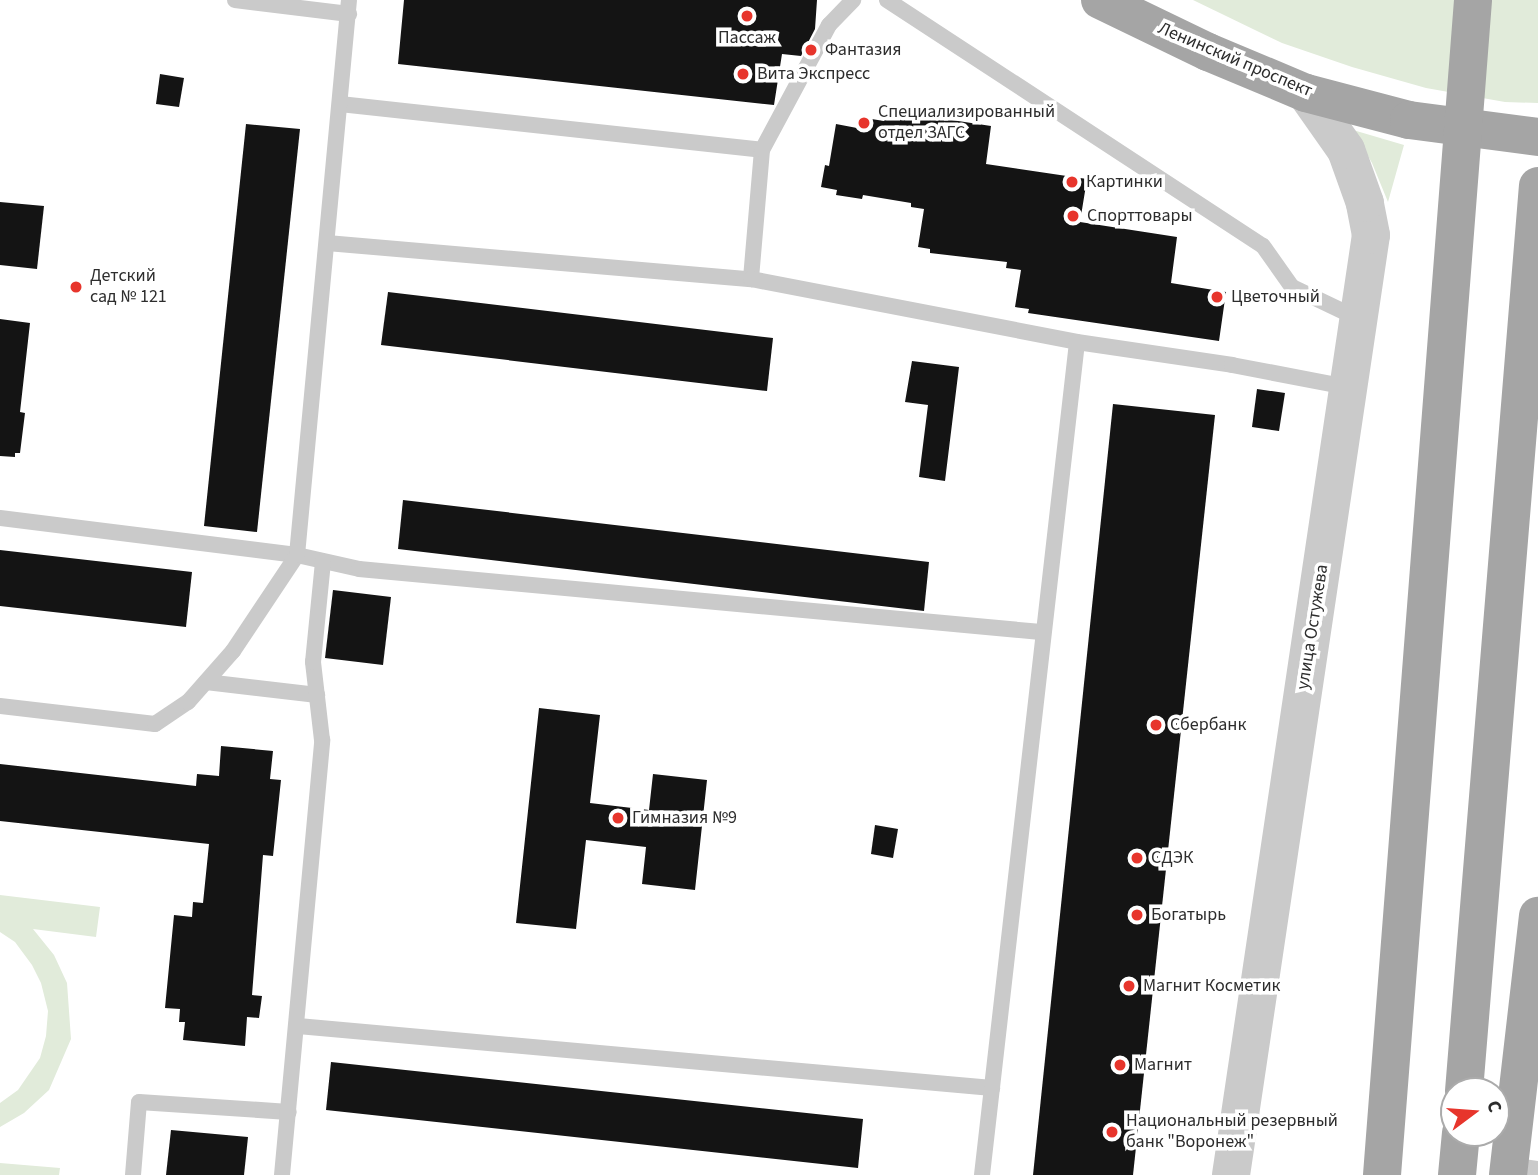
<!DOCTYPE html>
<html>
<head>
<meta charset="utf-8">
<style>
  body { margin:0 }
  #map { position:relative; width:1538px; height:1175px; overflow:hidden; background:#fff; font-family:"Source Sans 3",sans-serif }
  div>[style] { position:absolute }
  .green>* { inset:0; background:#e1ebda }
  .building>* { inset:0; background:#141414 }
  .service>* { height:16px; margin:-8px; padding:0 8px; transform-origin:8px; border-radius:8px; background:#cacaca }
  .tertiary>* { height:38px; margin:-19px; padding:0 19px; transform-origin:19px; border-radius:19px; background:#cacaca }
  .primary>* { height:38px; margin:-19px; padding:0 19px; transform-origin:19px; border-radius:19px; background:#a5a5a5 }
  .primary-bridge>* { height:38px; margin:-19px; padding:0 19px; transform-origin:19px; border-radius:19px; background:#a5a5a5 }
  .dots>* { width:19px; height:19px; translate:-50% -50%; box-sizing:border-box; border:4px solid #fff; border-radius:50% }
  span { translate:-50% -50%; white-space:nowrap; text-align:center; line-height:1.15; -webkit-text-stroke:7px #fff; paint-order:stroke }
  .poi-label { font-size:18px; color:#2d2d2d }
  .left { translate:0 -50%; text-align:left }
  .street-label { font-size:18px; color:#2d2d2d }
  .north { position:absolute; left:1440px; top:1077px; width:70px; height:70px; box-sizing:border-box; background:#fff; border:2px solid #ababab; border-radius:50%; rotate:74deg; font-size:19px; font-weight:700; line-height:28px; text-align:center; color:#2d2d2d }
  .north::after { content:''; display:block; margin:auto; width:24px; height:32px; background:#e7352c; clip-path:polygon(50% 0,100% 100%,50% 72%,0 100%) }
</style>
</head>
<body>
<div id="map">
  <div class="green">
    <i style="clip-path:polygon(1193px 0,1538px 0,1538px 103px,1505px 102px,1426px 88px,1352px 67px,1282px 43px)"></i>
    <i style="clip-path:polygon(1353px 130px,1404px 145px,1388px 202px,1372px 163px)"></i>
    <i style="clip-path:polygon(0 895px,100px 907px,96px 937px,33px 929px,54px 955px,67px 983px,71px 1039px,49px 1090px,24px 1113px,0 1127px,0 1103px,18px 1090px,40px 1058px,46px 1036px,48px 1011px,41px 983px,32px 965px,15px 942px,0 932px)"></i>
    <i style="clip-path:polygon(0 1163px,60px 1168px,59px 1175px,0 1175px)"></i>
  </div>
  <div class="building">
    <i style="clip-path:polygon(404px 0,817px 0,815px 29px,801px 56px,782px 54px,774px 105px,398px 64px)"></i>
    <i style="clip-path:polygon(160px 74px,184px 78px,179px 107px,156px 104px)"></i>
    <i style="clip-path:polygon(886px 110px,991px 126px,986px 164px,1087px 179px,1080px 222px,1177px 237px,1171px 283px,1226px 292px,1219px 341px,1028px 313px,1029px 309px,1015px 307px,1021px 270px,1006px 268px,1007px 262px,930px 253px,930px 249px,918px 247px,924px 209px,911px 207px,911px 203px,863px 195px,862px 199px,836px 195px,837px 190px,821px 187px,825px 165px,829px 166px,836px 124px,857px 128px,859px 117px,884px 121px)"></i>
    <i style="clip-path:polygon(246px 124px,300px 129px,257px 532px,204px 526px)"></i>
    <i style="clip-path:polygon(0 202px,44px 206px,37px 269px,0 265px)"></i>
    <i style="clip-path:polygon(388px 292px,773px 338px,767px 391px,381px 345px)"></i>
    <i style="clip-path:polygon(0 319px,30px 323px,20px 412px,25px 413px,20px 453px,15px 453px,15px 457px,0 456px)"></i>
    <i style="clip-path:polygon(912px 361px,959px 367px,945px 481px,919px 477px,928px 405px,905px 402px)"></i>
    <i style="clip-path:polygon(1257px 389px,1285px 393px,1279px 431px,1252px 427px)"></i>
    <i style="clip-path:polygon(1113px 404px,1215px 415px,1133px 1175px,1033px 1175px)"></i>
    <i style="clip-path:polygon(403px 500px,929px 562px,924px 611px,398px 549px)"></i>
    <i style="clip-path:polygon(0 550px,192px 572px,186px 627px,0 606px)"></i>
    <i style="clip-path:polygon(333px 590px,391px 597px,383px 665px,325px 658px)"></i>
    <i style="clip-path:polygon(539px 708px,600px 715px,590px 803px,649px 810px,653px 774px,707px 780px,695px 890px,642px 884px,646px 847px,586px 840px,576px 929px,516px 923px)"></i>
    <i style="clip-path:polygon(221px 746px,273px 751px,270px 779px,281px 780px,273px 856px,263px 855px,252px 995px,262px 996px,259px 1018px,247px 1017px,245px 1046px,183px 1040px,185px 1022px,179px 1022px,180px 1009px,165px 1008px,174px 915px,192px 917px,193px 902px,203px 903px,209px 844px,0 821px,0 764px,196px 786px,197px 774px,219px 776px)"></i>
    <i style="clip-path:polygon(875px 825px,898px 829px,893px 858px,871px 854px)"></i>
    <i style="clip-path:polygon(331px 1062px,863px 1119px,858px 1168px,326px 1110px)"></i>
    <i style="clip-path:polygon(171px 1130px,248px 1137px,244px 1175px,166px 1175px)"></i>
  </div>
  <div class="service">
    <i style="left:235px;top:0;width:115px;rotate:7deg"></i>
    <i style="left:887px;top:0;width:449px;rotate:33.2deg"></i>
    <i style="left:1263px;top:246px;width:50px;rotate:54.7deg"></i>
    <i style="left:1292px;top:287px;width:72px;rotate:25.5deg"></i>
    <i style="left:340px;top:104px;width:424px;rotate:6.2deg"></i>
    <i style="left:762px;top:150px;width:129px;rotate:94.9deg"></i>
    <i style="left:762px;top:150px;width:142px;rotate:-61.8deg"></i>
    <i style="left:829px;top:25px;width:35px;rotate:-46deg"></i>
    <i style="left:327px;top:243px;width:426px;rotate:4.9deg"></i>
    <i style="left:751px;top:279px;width:332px;rotate:10.9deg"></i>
    <i style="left:0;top:518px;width:299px;rotate:7.1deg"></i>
    <i style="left:297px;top:555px;width:64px;rotate:12.7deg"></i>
    <i style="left:359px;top:569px;width:685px;rotate:5.28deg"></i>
    <i style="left:206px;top:682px;width:112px;rotate:6.7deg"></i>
    <i style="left:0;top:706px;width:156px;rotate:6.6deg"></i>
    <i style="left:155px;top:724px;width:40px;rotate:-34deg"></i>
    <i style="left:188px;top:702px;width:68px;rotate:-48.6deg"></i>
    <i style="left:233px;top:651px;width:115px;rotate:-56.3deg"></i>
    <i style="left:297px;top:555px;width:557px;rotate:-84.65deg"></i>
    <i style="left:298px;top:1026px;width:697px;rotate:5.11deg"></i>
    <i style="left:1509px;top:1165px;width:29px;rotate:8deg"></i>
    <i style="left:133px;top:1175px;width:73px;rotate:-85.3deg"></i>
    <i style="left:139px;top:1102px;width:150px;rotate:3.8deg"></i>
    <i style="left:282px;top:1175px;width:437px;rotate:-84.7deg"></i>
    <i style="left:322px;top:740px;width:79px;rotate:-96.6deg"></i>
    <i style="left:313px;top:662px;width:101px;rotate:-84.3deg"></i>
    <i style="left:982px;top:1175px;width:838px;rotate:-83.49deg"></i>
    <i style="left:1077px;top:342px;width:157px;rotate:8.4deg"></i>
    <i style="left:1232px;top:365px;width:107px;rotate:10.8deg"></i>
  </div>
  <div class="tertiary">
    <i style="left:1231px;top:1175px;width:950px;rotate:-81.53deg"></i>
    <i style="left:1371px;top:235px;width:33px;rotate:-101deg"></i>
    <i style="left:1365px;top:203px;width:56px;rotate:-109.7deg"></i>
    <i style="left:1346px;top:150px;width:70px;rotate:-125.1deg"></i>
  </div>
  <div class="primary">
    <i style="left:1100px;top:0;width:120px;rotate:25.7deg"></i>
    <i style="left:1208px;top:52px;width:106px;rotate:22.7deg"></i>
    <i style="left:1306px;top:93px;width:106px;rotate:14.7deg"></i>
    <i style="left:1409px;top:120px;width:130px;rotate:7.5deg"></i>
    <i style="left:1464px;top:1091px;width:908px;rotate:-85.33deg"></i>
    <i style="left:1457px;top:1175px;width:42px;rotate:-84.6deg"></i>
    <i style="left:1508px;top:1175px;width:261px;rotate:-83.4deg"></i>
  </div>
  <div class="primary-bridge">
    <i style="left:1382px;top:1175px;width:1179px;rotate:-85.57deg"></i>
  </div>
  <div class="dots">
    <i style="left:747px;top:16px;background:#e7352c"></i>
    <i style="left:811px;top:50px;background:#e7352c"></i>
    <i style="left:743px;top:74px;background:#e7352c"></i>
    <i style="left:864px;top:123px;background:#e7352c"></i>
    <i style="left:1072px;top:182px;background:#e7352c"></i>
    <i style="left:1073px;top:216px;background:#e7352c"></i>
    <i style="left:76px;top:287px;background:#e7352c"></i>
    <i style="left:1217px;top:297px;background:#e7352c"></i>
    <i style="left:1156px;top:725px;background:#e7352c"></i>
    <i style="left:618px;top:818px;background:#e7352c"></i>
    <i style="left:1137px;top:858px;background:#e7352c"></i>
    <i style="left:1137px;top:915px;background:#e7352c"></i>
    <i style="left:1129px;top:986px;background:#e7352c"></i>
    <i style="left:1120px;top:1065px;background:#e7352c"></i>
    <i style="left:1112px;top:1132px;background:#e7352c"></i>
  </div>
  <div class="poi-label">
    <span style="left:747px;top:38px">Пассаж</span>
    <span class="left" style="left:825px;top:50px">Фантазия</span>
    <span class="left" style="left:757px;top:74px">Вита Экспресс</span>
    <span class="left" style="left:878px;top:123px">Специализированный<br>отдел ЗАГС</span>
    <span class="left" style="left:1086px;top:182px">Картинки</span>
    <span class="left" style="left:1087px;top:216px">Спорттовары</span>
    <span class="left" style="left:90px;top:287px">Детский<br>сад № 121</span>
    <span class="left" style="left:1231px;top:297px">Цветочный</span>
    <span class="left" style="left:1170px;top:725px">Сбербанк</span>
    <span class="left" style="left:632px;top:818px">Гимназия №9</span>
    <span class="left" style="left:1151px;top:858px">СДЭК</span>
    <span class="left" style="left:1151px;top:915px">Богатырь</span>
    <span class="left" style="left:1143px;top:986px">Магнит Косметик</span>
    <span class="left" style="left:1134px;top:1065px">Магнит</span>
    <span class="left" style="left:1126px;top:1132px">Национальный резервный<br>банк "Воронеж"</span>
  </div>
  <div class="street-label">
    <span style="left:1235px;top:60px;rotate:23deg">Ленинский проспект</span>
    <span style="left:1313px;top:627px;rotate:-81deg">улица Остужева</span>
  </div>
  <div class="north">С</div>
</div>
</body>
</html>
